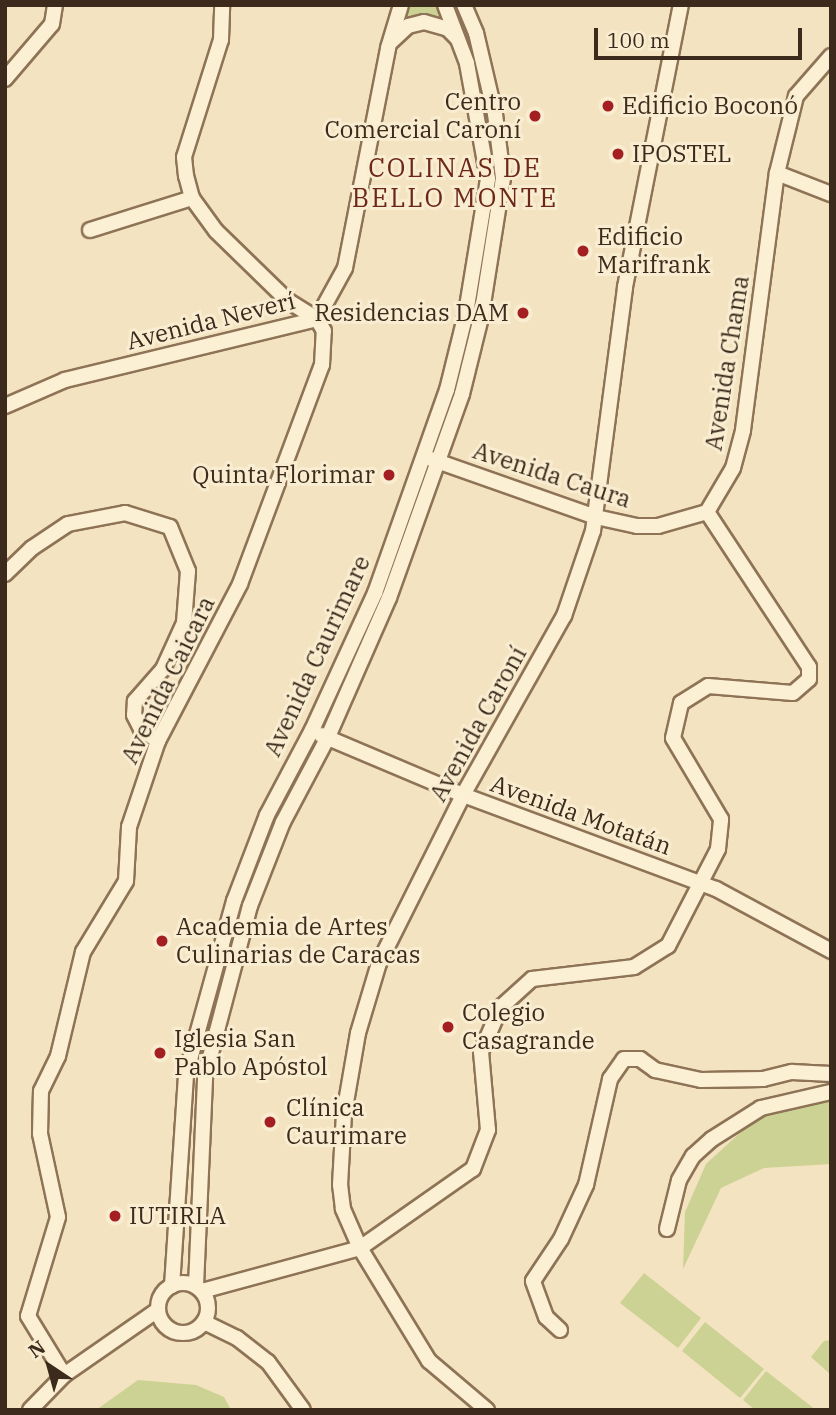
<!DOCTYPE html>
<html>
<head>
<meta charset="utf-8">
<style>
  body { margin:0 }
  #map { position:relative; width:836px; height:1415px; overflow:hidden; background:#f3e3c0; font-family:"IBM Plex Serif",serif }
  div>[style] { position:absolute }
  .green>* { inset:0; background:#ccd293 }
  .roads { filter:drop-shadow(2px 0 #8e7356) drop-shadow(-2px 0 #8e7356) drop-shadow(0 2px #8e7356) drop-shadow(0 -2px #8e7356) }
  .street>* { height:14px; margin:-7px; padding:0 7px; transform-origin:7px; border-radius:7px; background:#fcf0d4 }
  .street>.ring { margin:-7px; padding:0; box-sizing:content-box; background:none; border:14px solid #fcf0d4; border-radius:50% }
  .dots>* { width:19px; height:19px; translate:-50% -50%; box-sizing:border-box; border:4px solid #f9edd1; border-radius:50% }
  span { translate:-50% -50%; white-space:nowrap; text-align:center; line-height:1.15; -webkit-text-stroke:6px #f9edd1; paint-order:stroke }
  .poi-label { font-size:24px; color:#3c2b1c }
  .right { translate:-100% -50%; text-align:right }
  .left { translate:0 -50%; text-align:left }
  .street-label { font-size:24px; color:#3c2b1c }
  .neighbourhood-label { font-size:26px; color:#6d2716; letter-spacing:2px }
  .frame { position:absolute; inset:0; border:7px solid #3c2b1c; pointer-events:none }
  .north { position:absolute; left:14px; top:1331px; width:70px; height:70px; -webkit-text-stroke:5px #f9edd1; paint-order:stroke; rotate:324deg; font-size:19px; font-weight:700; line-height:28px; text-align:center; color:#3c2b1c }
  .north::after { content:''; display:block; margin:auto; width:24px; height:32px; background:#3c2b1c; clip-path:polygon(50% 0,100% 100%,50% 72%,0 100%) }
  .scale { position:absolute; left:594px; top:28px; width:208px; height:32px; box-sizing:border-box; border:4px solid #3c2b1c; border-top:0; padding-left:9px; font-size:21px; line-height:24px; white-space:nowrap; color:#3c2b1c; -webkit-text-stroke:5px #f9edd1; paint-order:stroke }
</style>
</head>
<body>
<div id="map">
  <div class="green">
    <i style="clip-path:polygon(408px 5px,435px 5px,445px 23px,431px 15px,400px 20px)"></i>
    <i style="clip-path:polygon(811px 1100px,831px 1102px,831px 1164px,764px 1168px,721px 1188px,683px 1269px,685px 1212px,706px 1164px,755px 1119px)"></i>
    <i style="clip-path:polygon(644px 1273px,701px 1318px,678px 1348px,620px 1303px)"></i>
    <i style="clip-path:polygon(705px 1322px,764px 1369px,740px 1398px,682px 1351px)"></i>
    <i style="clip-path:polygon(831px 1340px,831px 1375px,811px 1357px,824px 1341px)"></i>
    <i style="clip-path:polygon(766px 1371px,816px 1410px,755px 1410px,743px 1400px)"></i>
    <i style="clip-path:polygon(138px 1380px,196px 1385px,224px 1397px,231px 1410px,96px 1410px)"></i>
  </div>
  <div class="roads">
    <div class="street">
      <i style="left:392px;top:41px;width:22px;rotate:-43deg"></i>
      <i style="left:408px;top:26px;width:16px;rotate:-14deg"></i>
      <i style="left:424px;top:22px;width:25px;rotate:16deg"></i>
      <i style="left:448px;top:29px;width:13px;rotate:45deg"></i>
      <i style="left:5px;top:79px;width:72px;rotate:-49.5deg"></i>
      <i style="left:52px;top:24px;width:19px;rotate:-81deg"></i>
      <i style="left:777px;top:173px;width:58px;rotate:21.3deg"></i>
      <i style="left:90px;top:230px;width:107px;rotate:-17.4deg"></i>
      <i style="left:5px;top:406px;width:65px;rotate:-23.4deg"></i>
      <i style="left:65px;top:380px;width:259px;rotate:-13.6deg"></i>
      <i style="left:317px;top:319px;width:58px;rotate:-61.2deg"></i>
      <i style="left:345px;top:268px;width:224px;rotate:-78.9deg"></i>
      <i style="left:388px;top:48px;width:45px;rotate:-73.2deg"></i>
      <i style="left:431px;top:459px;width:175px;rotate:19.4deg"></i>
      <i style="left:596px;top:517px;width:42px;rotate:12.4deg"></i>
      <i style="left:637px;top:526px;width:21px"></i>
      <i style="left:658px;top:526px;width:51px;rotate:-15.9deg"></i>
      <i style="left:5px;top:574px;width:37px;rotate:-44deg"></i>
      <i style="left:32px;top:548px;width:43px;rotate:-33.7deg"></i>
      <i style="left:68px;top:524px;width:58px;rotate:-10.9deg"></i>
      <i style="left:125px;top:513px;width:47px;rotate:17.3deg"></i>
      <i style="left:170px;top:527px;width:48px;rotate:67.8deg"></i>
      <i style="left:188px;top:571px;width:52px;rotate:94.4deg"></i>
      <i style="left:184px;top:623px;width:51px;rotate:114.5deg"></i>
      <i style="left:163px;top:669px;width:43px;rotate:131.2deg"></i>
      <i style="left:135px;top:701px;width:14px;rotate:94deg"></i>
      <i style="left:134px;top:715px;width:16px;rotate:63deg"></i>
      <i style="left:141px;top:729px;width:21px;rotate:35deg"></i>
      <i style="left:321px;top:735px;width:154px;rotate:22.9deg"></i>
      <i style="left:463px;top:795px;width:270px;rotate:20.4deg"></i>
      <i style="left:716px;top:889px;width:131px;rotate:28.3deg"></i>
      <i style="left:667px;top:1229px;width:50px;rotate:-76.2deg"></i>
      <i style="left:679px;top:1180px;width:28px;rotate:-60deg"></i>
      <i style="left:693px;top:1156px;width:25px;rotate:-42deg"></i>
      <i style="left:712px;top:1139px;width:58px;rotate:-32.3deg"></i>
      <i style="left:761px;top:1108px;width:72px;rotate:-12.9deg"></i>
      <i class="ring" style="left:158px;top:1283px;width:36px;height:36px"></i>
      <i style="left:172px;top:1286px;width:212px;rotate:-86.2deg"></i>
      <i style="left:186px;top:1074px;width:180px;rotate:-74.5deg"></i>
      <i style="left:234px;top:901px;width:92px;rotate:-69deg"></i>
      <i style="left:267px;top:815px;width:96px;rotate:-62.1deg"></i>
      <i style="left:312px;top:730px;width:151px;rotate:-65.3deg"></i>
      <i style="left:375px;top:593px;width:215px;rotate:-70.5deg"></i>
      <i style="left:447px;top:390px;width:79px;rotate:-76.1deg"></i>
      <i style="left:466px;top:313px;width:136px;rotate:-80.7deg"></i>
      <i style="left:488px;top:179px;width:118px;rotate:-100.3deg"></i>
      <i style="left:467px;top:63px;width:62px;rotate:-110.8deg"></i>
      <i style="left:196px;top:1286px;width:210px;rotate:-87.5deg"></i>
      <i style="left:205px;top:1076px;width:176px;rotate:-75.2deg"></i>
      <i style="left:250px;top:906px;width:90px;rotate:-68.6deg"></i>
      <i style="left:283px;top:822px;width:94px;rotate:-62.1deg"></i>
      <i style="left:327px;top:739px;width:154px;rotate:-66.3deg"></i>
      <i style="left:389px;top:598px;width:217px;rotate:-70.3deg"></i>
      <i style="left:462px;top:394px;width:79px;rotate:-76.1deg"></i>
      <i style="left:481px;top:317px;width:141px;rotate:-81deg"></i>
      <i style="left:503px;top:178px;width:64px;rotate:-97.1deg"></i>
      <i style="left:495px;top:114px;width:83px;rotate:-103.2deg"></i>
      <i style="left:476px;top:33px;width:30px;rotate:-113deg"></i>
      <i style="left:202px;top:1291px;width:164px;rotate:-15.2deg"></i>
      <i style="left:360px;top:1248px;width:138px;rotate:-35deg"></i>
      <i style="left:473px;top:1169px;width:42px;rotate:-69deg"></i>
      <i style="left:488px;top:1130px;width:78px;rotate:-95.1deg"></i>
      <i style="left:481px;top:1052px;width:48px;rotate:-66.6deg"></i>
      <i style="left:500px;top:1008px;width:43px;rotate:-42.2deg"></i>
      <i style="left:532px;top:979px;width:103px;rotate:-6.7deg"></i>
      <i style="left:634px;top:967px;width:40px;rotate:-32deg"></i>
      <i style="left:668px;top:946px;width:109px;rotate:-62.7deg"></i>
      <i style="left:718px;top:849px;width:30px;rotate:-84deg"></i>
      <i style="left:721px;top:819px;width:94px;rotate:-120.7deg"></i>
      <i style="left:673px;top:738px;width:36px;rotate:-77deg"></i>
      <i style="left:681px;top:703px;width:32px;rotate:-32deg"></i>
      <i style="left:708px;top:686px;width:85px;rotate:4.7deg"></i>
      <i style="left:793px;top:693px;width:21px;rotate:-41deg"></i>
      <i style="left:809px;top:679px;width:12px;rotate:-90deg"></i>
      <i style="left:809px;top:667px;width:186px;rotate:-123.3deg"></i>
      <i style="left:707px;top:512px;width:51px;rotate:-59.4deg"></i>
      <i style="left:733px;top:468px;width:39px;rotate:-75deg"></i>
      <i style="left:743px;top:430px;width:259px;rotate:-82.5deg"></i>
      <i style="left:777px;top:173px;width:79px;rotate:-76.1deg"></i>
      <i style="left:796px;top:96px;width:53px;rotate:-48.8deg"></i>
      <i style="left:204px;top:1322px;width:37px;rotate:26deg"></i>
      <i style="left:237px;top:1338px;width:39px;rotate:38deg"></i>
      <i style="left:268px;top:1362px;width:59px;rotate:53.9deg"></i>
      <i style="left:560px;top:1330px;width:19px;rotate:-137deg"></i>
      <i style="left:546px;top:1317px;width:38px;rotate:-110deg"></i>
      <i style="left:533px;top:1281px;width:50px;rotate:-56.3deg"></i>
      <i style="left:561px;top:1239px;width:60px;rotate:-65.2deg"></i>
      <i style="left:586px;top:1185px;width:109px;rotate:-77.2deg"></i>
      <i style="left:610px;top:1079px;width:24px;rotate:-55deg"></i>
      <i style="left:624px;top:1059px;width:16px"></i>
      <i style="left:640px;top:1059px;width:19px;rotate:36deg"></i>
      <i style="left:655px;top:1070px;width:47px;rotate:12.3deg"></i>
      <i style="left:701px;top:1080px;width:62px;rotate:-0.9deg"></i>
      <i style="left:763px;top:1079px;width:30px;rotate:-14deg"></i>
      <i style="left:792px;top:1072px;width:39px;rotate:3deg"></i>
      <i style="left:64px;top:1375px;width:69px;rotate:-121.4deg"></i>
      <i style="left:28px;top:1316px;width:103px;rotate:-73.1deg"></i>
      <i style="left:58px;top:1217px;width:85px;rotate:-102.2deg"></i>
      <i style="left:40px;top:1134px;width:43px;rotate:-88.7deg"></i>
      <i style="left:41px;top:1091px;width:39px;rotate:-64deg"></i>
      <i style="left:58px;top:1056px;width:107px;rotate:-76.5deg"></i>
      <i style="left:83px;top:952px;width:83px;rotate:-58.8deg"></i>
      <i style="left:126px;top:881px;width:54px;rotate:-86.8deg"></i>
      <i style="left:129px;top:827px;width:91px;rotate:-71.4deg"></i>
      <i style="left:158px;top:741px;width:177px;rotate:-62.4deg"></i>
      <i style="left:240px;top:584px;width:234px;rotate:-69.5deg"></i>
      <i style="left:322px;top:365px;width:34px;rotate:-87deg"></i>
      <i style="left:324px;top:331px;width:14px;rotate:-120deg"></i>
      <i style="left:317px;top:319px;width:34px;rotate:-148deg"></i>
      <i style="left:288px;top:301px;width:100px;rotate:-135.8deg"></i>
      <i style="left:216px;top:231px;width:41px;rotate:-126deg"></i>
      <i style="left:192px;top:198px;width:23px;rotate:-105deg"></i>
      <i style="left:186px;top:176px;width:19px;rotate:-96deg"></i>
      <i style="left:184px;top:157px;width:123px;rotate:-72.5deg"></i>
      <i style="left:221px;top:40px;width:35px;rotate:-88deg"></i>
      <i style="left:30px;top:1410px;width:49px;rotate:-45.8deg"></i>
      <i style="left:64px;top:1375px;width:114px;rotate:-34.7deg"></i>
      <i style="left:487px;top:1410px;width:76px;rotate:-139.8deg"></i>
      <i style="left:429px;top:1361px;width:132px;rotate:-121.4deg"></i>
      <i style="left:360px;top:1248px;width:43px;rotate:-113.6deg"></i>
      <i style="left:343px;top:1209px;width:24px;rotate:-97deg"></i>
      <i style="left:340px;top:1185px;width:71px;rotate:-86.8deg"></i>
      <i style="left:344px;top:1114px;width:82px;rotate:-80.2deg"></i>
      <i style="left:358px;top:1033px;width:73px;rotate:-73.3deg"></i>
      <i style="left:379px;top:963px;width:188px;rotate:-63.4deg"></i>
      <i style="left:463px;top:795px;width:206px;rotate:-60.6deg"></i>
      <i style="left:564px;top:616px;width:90px;rotate:-71.2deg"></i>
      <i style="left:593px;top:531px;width:246px;rotate:-82.5deg"></i>
      <i style="left:625px;top:287px;width:288px;rotate:-78.8deg"></i>
    </div>
  </div>
  <div class="dots">
    <i style="left:608px;top:106px;background:#a31f22"></i>
    <i style="left:535px;top:116px;background:#a31f22"></i>
    <i style="left:618px;top:154px;background:#a31f22"></i>
    <i style="left:583px;top:251px;background:#a31f22"></i>
    <i style="left:523px;top:313px;background:#a31f22"></i>
    <i style="left:389px;top:475px;background:#a31f22"></i>
    <i style="left:162px;top:941px;background:#a31f22"></i>
    <i style="left:448px;top:1027px;background:#a31f22"></i>
    <i style="left:160px;top:1053px;background:#a31f22"></i>
    <i style="left:270px;top:1122px;background:#a31f22"></i>
    <i style="left:115px;top:1216px;background:#a31f22"></i>
  </div>
  <div class="poi-label">
    <span class="right" style="left:521px;top:116px">Centro<br>Comercial Caroní</span>
    <span class="left" style="left:622px;top:106px">Edificio Boconó</span>
    <span class="left" style="left:632px;top:154px">IPOSTEL</span>
    <span class="left" style="left:597px;top:251px">Edificio<br>Marifrank</span>
    <span class="right" style="left:509px;top:313px">Residencias DAM</span>
    <span class="right" style="left:375px;top:475px">Quinta Florimar</span>
    <span class="left" style="left:176px;top:941px">Academia de Artes<br>Culinarias de Caracas</span>
    <span class="left" style="left:462px;top:1027px">Colegio<br>Casagrande</span>
    <span class="left" style="left:174px;top:1053px">Iglesia San<br>Pablo Apóstol</span>
    <span class="left" style="left:286px;top:1122px">Clínica<br>Caurimare</span>
    <span class="left" style="left:129px;top:1216px">IUTIRLA</span>
  </div>
  <div class="street-label">
    <span style="left:211px;top:321px;rotate:-14deg">Avenida Neverí</span>
    <span style="left:727px;top:363px;rotate:-81deg">Avenida Chama</span>
    <span style="left:552px;top:475px;rotate:18deg">Avenida Caura</span>
    <span style="left:317px;top:656px;rotate:-65deg">Avenida Caurimare</span>
    <span style="left:168px;top:680px;rotate:-64deg">Avenida Caicara</span>
    <span style="left:478px;top:724px;rotate:-61deg">Avenida Caroní</span>
    <span style="left:581px;top:815px;rotate:20deg">Avenida Motatán</span>
  </div>
  <div class="neighbourhood-label">
    <span style="left:455px;top:183px">COLINAS DE<br>BELLO MONTE</span>
  </div>
  <div class="frame"></div>
  <div class="north">N</div>
  <div class="scale">100 m</div>
</div>
</body>
</html>
